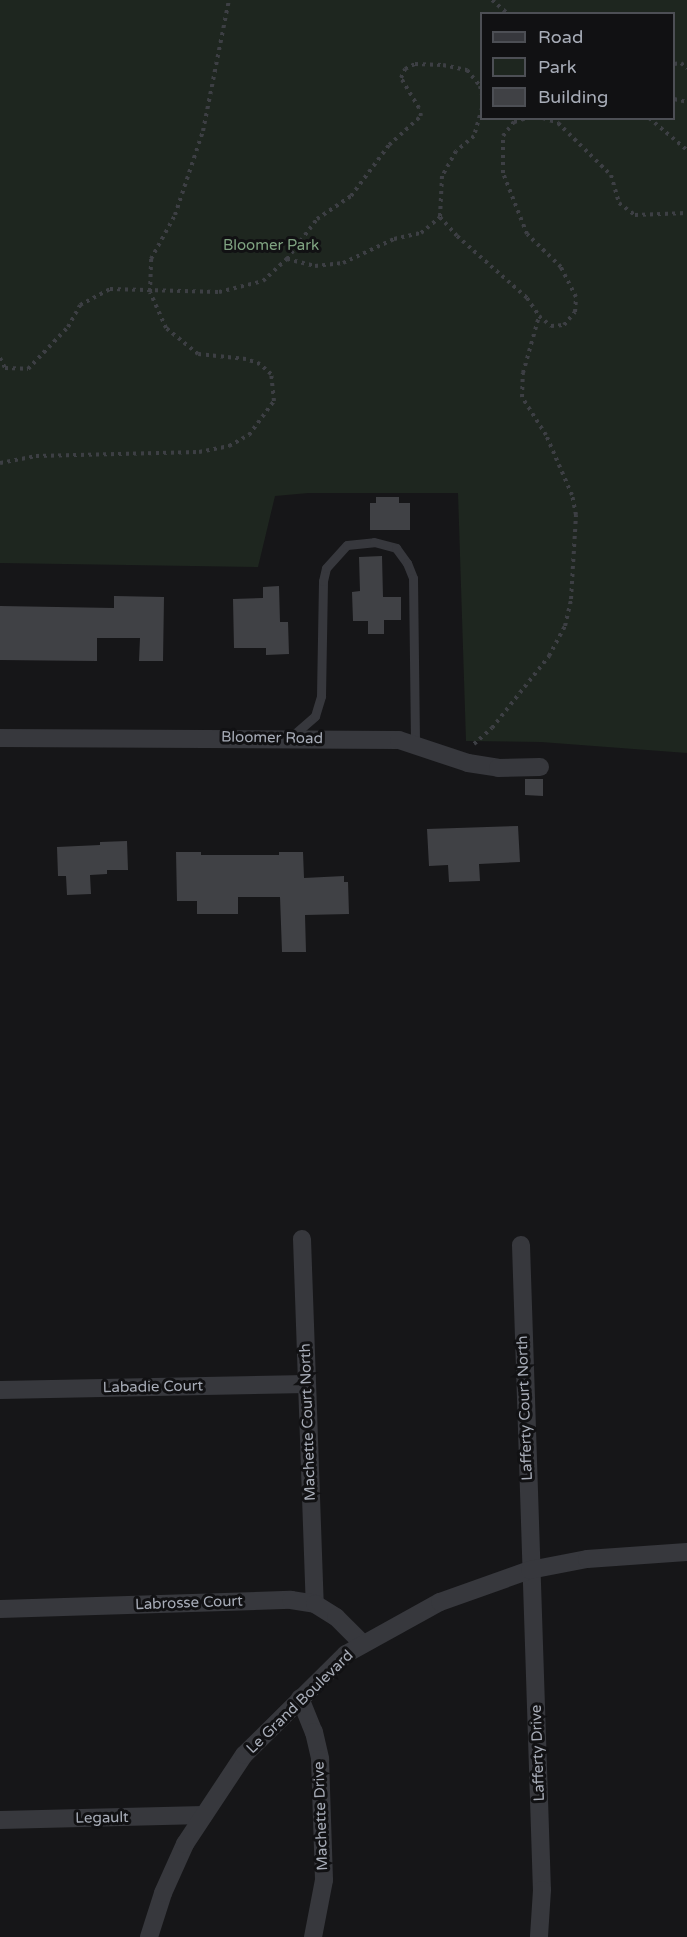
<!DOCTYPE html>
<html>
<head>
<meta charset="utf-8">
<style>
  body { margin:0 }
  #map { position:relative; width:687px; height:1937px; overflow:hidden; background:#161618; font-family:"Varela Round",sans-serif }
  div>[style] { position:absolute }
  .green>* { inset:0; background:#1e261f }
  .building>* { inset:0; background:#404145 }
  .path>* { height:4px; margin-top:-2px; transform-origin:0; background:repeating-linear-gradient(90deg,#3d3f44 0 3px,transparent 0 7.5px) }
  .lane>* { height:9px; margin:-4.5px; padding:0 4.5px; transform-origin:4.5px; border-radius:4.5px; background:#37383d }
  .street>* { height:18px; margin:-9px; padding:0 9px; transform-origin:9px; border-radius:9px; background:#37383d }
  span { translate:-50% -50%; white-space:nowrap; text-align:center; line-height:1.15; -webkit-text-stroke:6px #111113; paint-order:stroke }
  .park-label { font-size:15px; color:#7fa381 }
  .street-label { font-size:15px; color:#a8adb8 }
  .legend { position:absolute; left:480px; top:12px; width:195px; height:108px; box-sizing:border-box; background:#111113; border:2px solid #4d4f55; margin:0; padding:8px 10px; list-style:none; font-size:18px; color:#a8adb8 }
  .legend li { display:flex; align-items:center; gap:12px; height:30px }
  .legend b { width:30px; border:2px solid #4d4f55 }
</style>
</head>
<body>
<div id="map">
  <div class="green">
    <i style="clip-path:polygon(evenodd,0 0,687px 0,687px 753px,541px 742px,466px 741px,458px 493px,308px 493px,275px 496px,258px 567px,0 563px,0 0,482px 14px,674px 14px,674px 118px,482px 118px,482px 14px)"></i>
  </div>
  <div class="building">
    <i style="clip-path:polygon(376px 497px,399px 497px,399px 503px,410px 503px,410px 530px,370px 530px,370px 503px,376px 503px)"></i>
    <i style="clip-path:polygon(382px 556px,383px 597px,401px 597px,401px 620px,384px 620px,384px 634px,368px 634px,368px 621px,353px 621px,352px 592px,360px 591px,359px 557px)"></i>
    <i style="clip-path:polygon(279px 586px,280px 622px,288px 622px,289px 654px,266px 655px,266px 648px,234px 648px,233px 599px,263px 598px,263px 587px)"></i>
    <i style="clip-path:polygon(114px 596px,164px 597px,163px 661px,139px 661px,140px 638px,97px 638px,97px 661px,0 660px,0 606px,114px 608px)"></i>
    <i style="clip-path:polygon(525px 779px,543px 779px,543px 796px,525px 795px)"></i>
    <i style="clip-path:polygon(518px 826px,520px 862px,479px 864px,480px 881px,449px 882px,448px 865px,429px 866px,427px 829px)"></i>
    <i style="clip-path:polygon(127px 841px,128px 870px,107px 870px,107px 874px,90px 875px,91px 894px,67px 895px,66px 876px,58px 876px,57px 847px,100px 845px,100px 842px)"></i>
    <i style="clip-path:polygon(176px 852px,201px 852px,201px 855px,279px 855px,279px 852px,303px 852px,304px 878px,344px 876px,344px 882px,348px 882px,349px 914px,305px 915px,306px 952px,282px 952px,280px 897px,238px 897px,238px 914px,197px 914px,197px 901px,177px 901px)"></i>
  </div>
  <div class="path">
    <i style="left:492px;top:0;width:21px;rotate:41deg"></i>
    <i style="left:674px;top:64px;width:7px;rotate:-8deg"></i>
    <i style="left:681px;top:63px;width:8px;rotate:40deg"></i>
    <i style="left:674px;top:99px;width:13px;rotate:13deg"></i>
    <i style="left:482px;top:108px;width:29px;rotate:106deg"></i>
    <i style="left:474px;top:136px;width:23px;rotate:140deg"></i>
    <i style="left:456px;top:151px;width:29px;rotate:119deg"></i>
    <i style="left:442px;top:176px;width:41px;rotate:92.8deg"></i>
    <i style="left:440px;top:217px;width:25px;rotate:48deg"></i>
    <i style="left:457px;top:236px;width:94px;rotate:41.5deg"></i>
    <i style="left:527px;top:298px;width:22px;rotate:56deg"></i>
    <i style="left:539px;top:316px;width:16px;rotate:40deg"></i>
    <i style="left:551px;top:326px;width:13px;rotate:-4deg"></i>
    <i style="left:564px;top:325px;width:17px;rotate:-50deg"></i>
    <i style="left:575px;top:312px;width:15px;rotate:-86deg"></i>
    <i style="left:576px;top:297px;width:34px;rotate:-117deg"></i>
    <i style="left:561px;top:267px;width:47px;rotate:-135.9deg"></i>
    <i style="left:527px;top:234px;width:66px;rotate:-111.5deg"></i>
    <i style="left:503px;top:173px;width:37px;rotate:-90deg"></i>
    <i style="left:503px;top:136px;width:18px;rotate:-52deg"></i>
    <i style="left:514px;top:122px;width:13px;rotate:-18deg"></i>
    <i style="left:543px;top:118px;width:16px;rotate:18deg"></i>
    <i style="left:558px;top:123px;width:74px;rotate:44.5deg"></i>
    <i style="left:611px;top:175px;width:29px;rotate:74deg"></i>
    <i style="left:619px;top:203px;width:20px;rotate:37deg"></i>
    <i style="left:635px;top:215px;width:52px;rotate:-2.2deg"></i>
    <i style="left:649px;top:118px;width:50px;rotate:40.1deg"></i>
    <i style="left:287px;top:259px;width:29px;rotate:14deg"></i>
    <i style="left:315px;top:266px;width:28px;rotate:-6deg"></i>
    <i style="left:343px;top:263px;width:56px;rotate:-25.2deg"></i>
    <i style="left:394px;top:239px;width:28px;rotate:-13deg"></i>
    <i style="left:421px;top:233px;width:25px;rotate:-40deg"></i>
    <i style="left:0;top:358px;width:11px;rotate:63deg"></i>
    <i style="left:5px;top:368px;width:23px;rotate:2deg"></i>
    <i style="left:28px;top:369px;width:58px;rotate:-46.4deg"></i>
    <i style="left:68px;top:327px;width:25px;rotate:-61deg"></i>
    <i style="left:80px;top:305px;width:34px;rotate:-28deg"></i>
    <i style="left:110px;top:289px;width:109px;rotate:1.6deg"></i>
    <i style="left:219px;top:292px;width:45px;rotate:-14deg"></i>
    <i style="left:263px;top:281px;width:33px;rotate:-43deg"></i>
    <i style="left:287px;top:259px;width:50px;rotate:-53.1deg"></i>
    <i style="left:317px;top:219px;width:41px;rotate:-34.1deg"></i>
    <i style="left:351px;top:196px;width:64px;rotate:-53.3deg"></i>
    <i style="left:389px;top:145px;width:43px;rotate:-42.2deg"></i>
    <i style="left:421px;top:116px;width:8px;rotate:-104deg"></i>
    <i style="left:419px;top:108px;width:35px;rotate:-121deg"></i>
    <i style="left:401px;top:78px;width:10px;rotate:-66deg"></i>
    <i style="left:405px;top:69px;width:11px;rotate:-27deg"></i>
    <i style="left:415px;top:64px;width:28px;rotate:2deg"></i>
    <i style="left:443px;top:65px;width:25px;rotate:12deg"></i>
    <i style="left:467px;top:70px;width:21px;rotate:51deg"></i>
    <i style="left:480px;top:86px;width:9px;rotate:77deg"></i>
    <i style="left:0;top:463px;width:37px;rotate:-11deg"></i>
    <i style="left:36px;top:456px;width:163px;rotate:-1.4deg"></i>
    <i style="left:199px;top:452px;width:31px;rotate:-11deg"></i>
    <i style="left:229px;top:446px;width:23px;rotate:-29deg"></i>
    <i style="left:249px;top:435px;width:42px;rotate:-53.7deg"></i>
    <i style="left:274px;top:401px;width:27px;rotate:-96deg"></i>
    <i style="left:271px;top:374px;width:15px;rotate:-138deg"></i>
    <i style="left:260px;top:364px;width:15px;rotate:-160deg"></i>
    <i style="left:246px;top:359px;width:48px;rotate:-174.1deg"></i>
    <i style="left:198px;top:354px;width:41px;rotate:-140.9deg"></i>
    <i style="left:166px;top:328px;width:39px;rotate:-114deg"></i>
    <i style="left:150px;top:292px;width:33px;rotate:-88deg"></i>
    <i style="left:151px;top:259px;width:50px;rotate:-61.4deg"></i>
    <i style="left:175px;top:215px;width:89px;rotate:-71.6deg"></i>
    <i style="left:203px;top:131px;width:134px;rotate:-78.8deg"></i>
    <i style="left:474px;top:744px;width:24px;rotate:-42deg"></i>
    <i style="left:492px;top:728px;width:92px;rotate:-51.6deg"></i>
    <i style="left:549px;top:656px;width:34px;rotate:-62deg"></i>
    <i style="left:565px;top:626px;width:28px;rotate:-77deg"></i>
    <i style="left:571px;top:599px;width:84px;rotate:-86.6deg"></i>
    <i style="left:576px;top:515px;width:20px;rotate:-101deg"></i>
    <i style="left:572px;top:495px;width:65px;rotate:-113.4deg"></i>
    <i style="left:546px;top:435px;width:45px;rotate:-122.3deg"></i>
    <i style="left:522px;top:397px;width:24px;rotate:-88deg"></i>
    <i style="left:523px;top:373px;width:59px;rotate:-74.3deg"></i>
  </div>
  <div class="lane">
    <i style="left:291px;top:737px;width:32px;rotate:-41deg"></i>
    <i style="left:315px;top:716px;width:21px;rotate:-73deg"></i>
    <i style="left:321px;top:696px;width:115px;rotate:-89deg"></i>
    <i style="left:323px;top:581px;width:13px;rotate:-77deg"></i>
    <i style="left:326px;top:568px;width:31px;rotate:-48deg"></i>
    <i style="left:347px;top:545px;width:27px;rotate:-6deg"></i>
    <i style="left:374px;top:542px;width:23px;rotate:15deg"></i>
    <i style="left:396px;top:548px;width:19px;rotate:54deg"></i>
    <i style="left:407px;top:563px;width:16px;rotate:68deg"></i>
    <i style="left:413px;top:578px;width:165px;rotate:89.3deg"></i>
  </div>
  <div class="street">
    <i style="left:0;top:738px;width:399px;rotate:0.3deg"></i>
    <i style="left:399px;top:740px;width:73px;rotate:18.4deg"></i>
    <i style="left:468px;top:763px;width:30px;rotate:9deg"></i>
    <i style="left:498px;top:768px;width:42px;rotate:-1.4deg"></i>
    <i style="left:302px;top:1239px;width:365px;rotate:88deg"></i>
    <i style="left:521px;top:1245px;width:645px;rotate:88.14deg"></i>
    <i style="left:542px;top:1890px;width:47px;rotate:93.7deg"></i>
    <i style="left:0;top:1390px;width:307px;rotate:-1.1deg"></i>
    <i style="left:0;top:1609px;width:291px;rotate:-1.8deg"></i>
    <i style="left:291px;top:1600px;width:24px;rotate:9deg"></i>
    <i style="left:315px;top:1604px;width:25px;rotate:32deg"></i>
    <i style="left:336px;top:1617px;width:38px;rotate:45deg"></i>
    <i style="left:300px;top:1698px;width:37px;rotate:68deg"></i>
    <i style="left:314px;top:1732px;width:28px;rotate:77deg"></i>
    <i style="left:320px;top:1759px;width:121px;rotate:88.1deg"></i>
    <i style="left:324px;top:1880px;width:58px;rotate:100.9deg"></i>
    <i style="left:0;top:1820px;width:204px;rotate:-1.4deg"></i>
    <i style="left:149px;top:1937px;width:46px;rotate:-72.3deg"></i>
    <i style="left:163px;top:1893px;width:54px;rotate:-65.8deg"></i>
    <i style="left:185px;top:1844px;width:107px;rotate:-56.5deg"></i>
    <i style="left:244px;top:1755px;width:144px;rotate:-44.7deg"></i>
    <i style="left:346px;top:1654px;width:107px;rotate:-29deg"></i>
    <i style="left:440px;top:1602px;width:96px;rotate:-19.6deg"></i>
    <i style="left:530px;top:1570px;width:58px;rotate:-10.9deg"></i>
    <i style="left:587px;top:1559px;width:100px;rotate:-4deg"></i>
  </div>
  <div class="park-label">
    <span style="left:271px;top:246px">Bloomer Park</span>
  </div>
  <div class="street-label">
    <span style="left:272px;top:738px;rotate:1deg">Bloomer Road</span>
    <span style="left:153px;top:1387px;rotate:-1deg">Labadie Court</span>
    <span style="left:525px;top:1408px;rotate:-92deg">Lafferty Court North</span>
    <span style="left:308px;top:1422px;rotate:-92deg">Machette Court North</span>
    <span style="left:189px;top:1603px;rotate:-2deg">Labrosse Court</span>
    <span style="left:300px;top:1702px;rotate:-44deg">Le Grand Boulevard</span>
    <span style="left:538px;top:1753px;rotate:-92deg">Lafferty Drive</span>
    <span style="left:321px;top:1816px;rotate:-92deg">Machette Drive</span>
    <span style="left:102px;top:1818px;rotate:-1deg">Legault</span>
  </div>
  <ul class="legend">
  <li><b style="height:8px;background:#37383d"></b>Road</li>
  <li><b style="height:16px;background:#1e261f"></b>Park</li>
  <li><b style="height:16px;background:#404145"></b>Building</li>
  </ul>
</div>
</body>
</html>
